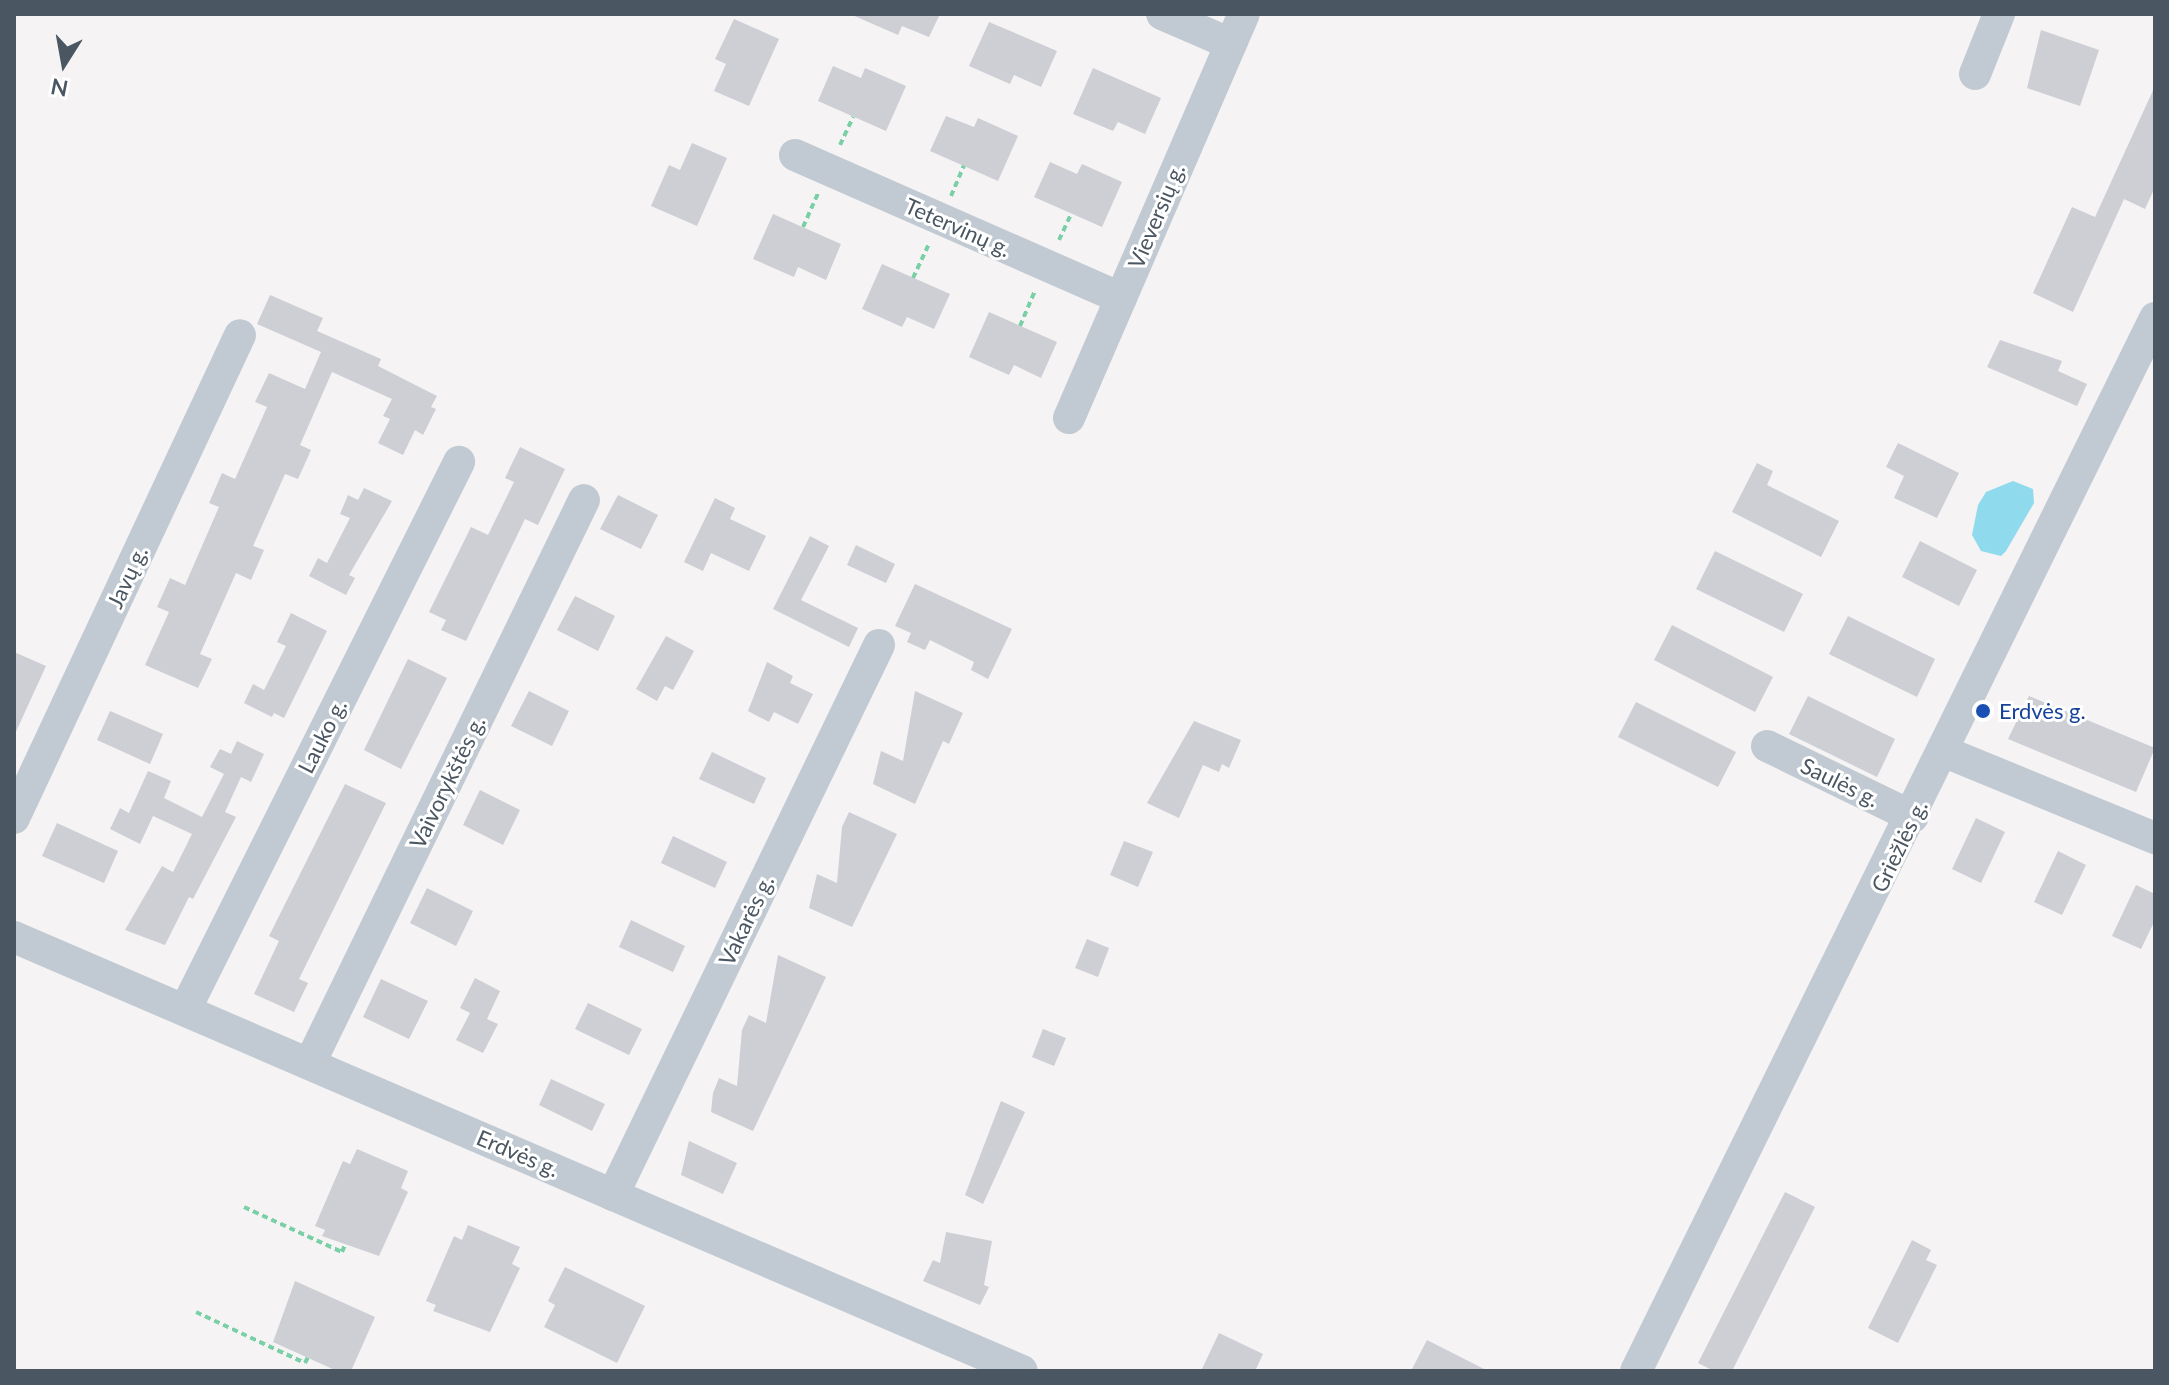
<!DOCTYPE html>
<html>
<head>
<meta charset="utf-8">
<style>
  body { margin:0 }
  #map { position:relative; width:2169px; height:1385px; overflow:hidden; background:#f5f3f3; font-family:Lato,sans-serif }
  div>[style] { position:absolute }
  .water>* { inset:0; background:#90daee }
  .building>* { inset:0; background:#cdcfd5 }
  .path>* { height:4px; margin-top:-2px; transform-origin:0; background:repeating-linear-gradient(90deg,#7ad0a6 0 6px,transparent 0 10px) }
  .minor>* { height:32px; margin:-16px; padding:0 16px; transform-origin:16px; border-radius:16px; background:#c1cad2 }
  .dots>* { width:22px; height:22px; translate:-50% -50%; box-sizing:border-box; border:4px solid #fff; border-radius:50% }
  span { translate:-50% -50%; white-space:nowrap; text-align:center; line-height:1.15; -webkit-text-stroke:6px #fff; paint-order:stroke }
  .street-label { font-size:22px; color:#4a5661 }
  .transit-label { font-size:22px; color:#164399 }
  .left { translate:0 -50%; text-align:left }
  .frame { position:absolute; inset:0; border:16px solid #4a5661; pointer-events:none }
  .north { position:absolute; left:24px; top:24px; width:80px; height:80px; -webkit-text-stroke:6px #fff; paint-order:stroke; rotate:191deg; font-size:22px; font-weight:700; line-height:32px; text-align:center; color:#4a5661 }
  .north::after { content:''; display:block; margin:auto; width:28px; height:36px; background:#4a5661; clip-path:polygon(50% 0,100% 100%,50% 72%,0 100%) }
</style>
</head>
<body>
<div id="map">
  <div class="water">
    <i style="clip-path:polygon(2013px 481px,2033px 489px,2034px 503px,2006px 551px,2001px 556px,1981px 551px,1972px 535px,1978px 505px,1986px 492px)"></i>
  </div>
  <div class="building">
    <i style="clip-path:polygon(850px 14px,940px 14px,929px 37px,902px 26px,898px 35px)"></i>
    <i style="clip-path:polygon(734px 19px,779px 39px,749px 106px,714px 91px,726px 64px,715px 59px)"></i>
    <i style="clip-path:polygon(989px 22px,1057px 51px,1041px 87px,1014px 75px,1010px 84px,969px 66px)"></i>
    <i style="clip-path:polygon(2041px 30px,2099px 50px,2080px 106px,2027px 88px)"></i>
    <i style="clip-path:polygon(833px 66px,861px 78px,865px 68px,906px 86px,886px 131px,818px 101px)"></i>
    <i style="clip-path:polygon(1093px 68px,1161px 98px,1145px 134px,1118px 122px,1113px 131px,1073px 114px)"></i>
    <i style="clip-path:polygon(2155px 86px,2155px 187px,2145px 209px,2124px 199px,2073px 312px,2033px 293px,2072px 207px,2095px 217px)"></i>
    <i style="clip-path:polygon(946px 116px,974px 127px,978px 118px,1018px 136px,998px 181px,930px 151px)"></i>
    <i style="clip-path:polygon(692px 143px,727px 158px,697px 226px,651px 206px,669px 165px,680px 170px)"></i>
    <i style="clip-path:polygon(1050px 162px,1077px 174px,1082px 164px,1122px 182px,1102px 227px,1034px 197px)"></i>
    <i style="clip-path:polygon(773px 214px,841px 244px,826px 280px,798px 267px,794px 277px,753px 259px)"></i>
    <i style="clip-path:polygon(882px 264px,950px 294px,934px 329px,907px 317px,902px 327px,862px 309px)"></i>
    <i style="clip-path:polygon(270px 295px,323px 318px,317px 331px,381px 359px,378px 366px,437px 396px,431px 407px,436px 409px,423px 435px,415px 430px,403px 455px,378px 443px,390px 419px,383px 416px,392px 399px,332px 372px,300px 445px,311px 450px,298px 479px,285px 474px,253px 546px,264px 550px,251px 580px,236px 573px,200px 654px,212px 659px,198px 688px,145px 665px,169px 612px,157px 607px,170px 578px,185px 585px,219px 507px,209px 503px,222px 473px,235px 479px,267px 407px,255px 402px,269px 373px,305px 389px,321px 352px,257px 324px)"></i>
    <i style="clip-path:polygon(989px 312px,1057px 342px,1041px 378px,1014px 365px,1009px 375px,969px 357px)"></i>
    <i style="clip-path:polygon(2000px 340px,2062px 361px,2058px 371px,2087px 384px,2077px 406px,1987px 367px)"></i>
    <i style="clip-path:polygon(1898px 443px,1959px 473px,1937px 518px,1894px 498px,1904px 476px,1886px 467px)"></i>
    <i style="clip-path:polygon(520px 447px,565px 469px,538px 525px,525px 519px,466px 641px,441px 630px,446px 620px,429px 612px,471px 527px,488px 535px,514px 482px,505px 478px)"></i>
    <i style="clip-path:polygon(1757px 463px,1773px 471px,1767px 485px,1839px 521px,1821px 557px,1732px 512px)"></i>
    <i style="clip-path:polygon(364px 488px,392px 501px,349px 575px,355px 578px,346px 595px,309px 576px,318px 558px,327px 563px,350px 518px,340px 514px,348px 495px,358px 500px)"></i>
    <i style="clip-path:polygon(618px 495px,658px 515px,641px 549px,600px 529px)"></i>
    <i style="clip-path:polygon(715px 498px,735px 508px,730px 519px,766px 536px,749px 571px,711px 553px,703px 571px,684px 562px)"></i>
    <i style="clip-path:polygon(810px 536px,829px 546px,801px 600px,858px 628px,849px 647px,773px 609px)"></i>
    <i style="clip-path:polygon(1920px 541px,1977px 570px,1959px 606px,1902px 577px)"></i>
    <i style="clip-path:polygon(856px 545px,895px 564px,886px 583px,847px 565px)"></i>
    <i style="clip-path:polygon(1715px 551px,1803px 594px,1784px 632px,1696px 589px)"></i>
    <i style="clip-path:polygon(915px 584px,1012px 629px,988px 679px,971px 670px,974px 662px,930px 640px,925px 650px,907px 642px,911px 633px,895px 626px)"></i>
    <i style="clip-path:polygon(575px 596px,615px 616px,598px 651px,557px 630px)"></i>
    <i style="clip-path:polygon(291px 613px,327px 631px,284px 718px,274px 713px,272px 717px,244px 703px,253px 684px,264px 690px,286px 646px,277px 642px)"></i>
    <i style="clip-path:polygon(1848px 616px,1935px 659px,1917px 697px,1829px 654px)"></i>
    <i style="clip-path:polygon(1672px 625px,1773px 677px,1755px 712px,1654px 660px)"></i>
    <i style="clip-path:polygon(666px 636px,694px 651px,673px 690px,665px 686px,657px 701px,636px 689px)"></i>
    <i style="clip-path:polygon(14px 652px,46px 666px,14px 736px)"></i>
    <i style="clip-path:polygon(408px 659px,447px 678px,401px 769px,364px 750px)"></i>
    <i style="clip-path:polygon(767px 662px,793px 676px,790px 683px,813px 694px,798px 724px,774px 712px,769px 722px,748px 711px)"></i>
    <i style="clip-path:polygon(529px 691px,569px 711px,552px 746px,511px 726px)"></i>
    <i style="clip-path:polygon(915px 691px,963px 713px,949px 744px,943px 741px,915px 804px,873px 784px,881px 751px,903px 761px)"></i>
    <i style="clip-path:polygon(1808px 696px,1895px 739px,1877px 777px,1789px 734px)"></i>
    <i style="clip-path:polygon(2029px 696px,2155px 748px,2136px 792px,2008px 739px)"></i>
    <i style="clip-path:polygon(1636px 702px,1736px 752px,1718px 787px,1618px 737px)"></i>
    <i style="clip-path:polygon(110px 711px,163px 734px,150px 764px,97px 740px)"></i>
    <i style="clip-path:polygon(1194px 721px,1241px 740px,1229px 768px,1222px 764px,1219px 772px,1203px 765px,1179px 818px,1147px 803px)"></i>
    <i style="clip-path:polygon(237px 741px,264px 754px,251px 782px,241px 777px,225px 812px,236px 817px,193px 899px,189px 897px,165px 945px,125px 930px,162px 866px,173px 872px,192px 834px,153px 816px,140px 844px,110px 829px,120px 808px,129px 813px,148px 771px,171px 781px,164px 798px,202px 817px,224px 774px,210px 767px,220px 749px,231px 754px)"></i>
    <i style="clip-path:polygon(712px 752px,766px 778px,754px 804px,699px 779px)"></i>
    <i style="clip-path:polygon(345px 784px,386px 803px,299px 979px,308px 983px,294px 1012px,254px 994px,279px 941px,269px 936px)"></i>
    <i style="clip-path:polygon(480px 790px,520px 810px,503px 845px,463px 825px)"></i>
    <i style="clip-path:polygon(849px 812px,897px 834px,852px 927px,809px 908px,817px 874px,837px 883px,842px 827px)"></i>
    <i style="clip-path:polygon(1976px 818px,2005px 832px,1981px 883px,1952px 869px)"></i>
    <i style="clip-path:polygon(57px 823px,118px 851px,104px 883px,42px 856px)"></i>
    <i style="clip-path:polygon(673px 836px,727px 862px,715px 888px,661px 863px)"></i>
    <i style="clip-path:polygon(1124px 841px,1153px 852px,1138px 887px,1110px 875px)"></i>
    <i style="clip-path:polygon(2058px 851px,2086px 865px,2062px 915px,2034px 902px)"></i>
    <i style="clip-path:polygon(2136px 885px,2155px 894px,2155px 920px,2141px 949px,2112px 936px)"></i>
    <i style="clip-path:polygon(427px 888px,473px 911px,456px 946px,410px 923px)"></i>
    <i style="clip-path:polygon(631px 920px,685px 946px,673px 972px,619px 947px)"></i>
    <i style="clip-path:polygon(1087px 939px,1109px 948px,1098px 977px,1075px 968px)"></i>
    <i style="clip-path:polygon(778px 955px,826px 977px,753px 1131px,711px 1112px,713px 1093px,719px 1078px,737px 1086px,742px 1030px,749px 1015px,766px 1023px)"></i>
    <i style="clip-path:polygon(475px 978px,500px 991px,487px 1019px,498px 1024px,483px 1053px,456px 1040px,470px 1013px,460px 1008px)"></i>
    <i style="clip-path:polygon(381px 979px,428px 1001px,409px 1039px,363px 1017px)"></i>
    <i style="clip-path:polygon(588px 1003px,642px 1029px,629px 1055px,575px 1029px)"></i>
    <i style="clip-path:polygon(1043px 1029px,1066px 1038px,1054px 1066px,1032px 1057px)"></i>
    <i style="clip-path:polygon(551px 1079px,605px 1104px,592px 1131px,539px 1105px)"></i>
    <i style="clip-path:polygon(1001px 1101px,1025px 1112px,983px 1204px,965px 1195px)"></i>
    <i style="clip-path:polygon(689px 1141px,737px 1163px,723px 1194px,681px 1175px)"></i>
    <i style="clip-path:polygon(357px 1149px,408px 1171px,401px 1188px,408px 1192px,379px 1256px,322px 1236px,325px 1230px,315px 1226px,343px 1161px,350px 1164px)"></i>
    <i style="clip-path:polygon(1785px 1192px,1815px 1207px,1732px 1371px,1714px 1371px,1698px 1363px)"></i>
    <i style="clip-path:polygon(468px 1225px,520px 1247px,512px 1264px,520px 1268px,490px 1332px,433px 1311px,436px 1305px,426px 1301px,454px 1236px,462px 1240px)"></i>
    <i style="clip-path:polygon(946px 1232px,992px 1241px,984px 1285px,989px 1287px,980px 1305px,923px 1281px,933px 1260px,940px 1263px)"></i>
    <i style="clip-path:polygon(1912px 1240px,1931px 1250px,1926px 1260px,1937px 1265px,1898px 1343px,1868px 1328px)"></i>
    <i style="clip-path:polygon(565px 1267px,645px 1306px,617px 1363px,544px 1327px,555px 1305px,548px 1301px)"></i>
    <i style="clip-path:polygon(295px 1281px,375px 1317px,351px 1371px,337px 1371px,273px 1342px)"></i>
    <i style="clip-path:polygon(1219px 1333px,1263px 1354px,1255px 1371px,1201px 1371px)"></i>
    <i style="clip-path:polygon(1427px 1340px,1488px 1371px,1411px 1371px)"></i>
  </div>
  <div class="path">
    <i style="left:840px;top:145px;width:31px;rotate:-65deg"></i>
    <i style="left:951px;top:196px;width:33px;rotate:-67deg"></i>
    <i style="left:803px;top:227px;width:37px;rotate:-66deg"></i>
    <i style="left:1059px;top:240px;width:29px;rotate:-65deg"></i>
    <i style="left:913px;top:278px;width:38px;rotate:-65deg"></i>
    <i style="left:1020px;top:326px;width:38px;rotate:-67deg"></i>
    <i style="left:244px;top:1207px;width:108px;rotate:24.7deg"></i>
    <i style="left:342px;top:1252px;width:8px;rotate:-67deg"></i>
    <i style="left:196px;top:1312px;width:120px;rotate:25.1deg"></i>
    <i style="left:305px;top:1363px;width:7px;rotate:-63deg"></i>
  </div>
  <div class="minor">
    <i style="left:1162px;top:14px;width:75px;rotate:23.5deg"></i>
    <i style="left:1975px;top:74px;width:65px;rotate:-68.2deg"></i>
    <i style="left:795px;top:155px;width:356px;rotate:23.7deg"></i>
    <i style="left:1069px;top:418px;width:440px;rotate:-66.6deg"></i>
    <i style="left:1767px;top:746px;width:162px;rotate:25.9deg"></i>
    <i style="left:1945px;top:752px;width:227px;rotate:22.3deg"></i>
    <i style="left:14px;top:818px;width:533px;rotate:-64.92deg"></i>
    <i style="left:14px;top:937px;width:1097px;rotate:23.29deg"></i>
    <i style="left:185px;top:1010px;width:613px;rotate:-63.43deg"></i>
    <i style="left:310px;top:1063px;width:626px;rotate:-64.05deg"></i>
    <i style="left:613px;top:1195px;width:611px;rotate:-64.19deg"></i>
    <i style="left:1636px;top:1371px;width:1174px;rotate:-63.76deg"></i>
  </div>
  <div class="dots">
    <i style="left:1983px;top:711px;background:#1a4fb4"></i>
  </div>
  <div class="street-label">
    <span style="left:1156px;top:216px;rotate:-67deg">Vieversių g.</span>
    <span style="left:958px;top:227px;rotate:24deg">Tetervinų g.</span>
    <span style="left:127px;top:577px;rotate:-65deg">Javų g.</span>
    <span style="left:322px;top:736px;rotate:-63deg">Lauko g.</span>
    <span style="left:447px;top:782px;rotate:-64deg">Vaivorykštės g.</span>
    <span style="left:1840px;top:782px;rotate:26deg">Saulės g.</span>
    <span style="left:1899px;top:846px;rotate:-64deg">Griežlės g.</span>
    <span style="left:746px;top:920px;rotate:-64deg">Vakarės g.</span>
    <span style="left:518px;top:1153px;rotate:23deg">Erdvės g.</span>
  </div>
  <div class="transit-label">
    <span class="left" style="left:1999px;top:711px">Erdvės g.</span>
  </div>
  <div class="frame"></div>
  <div class="north">N</div>
</div>
</body>
</html>
